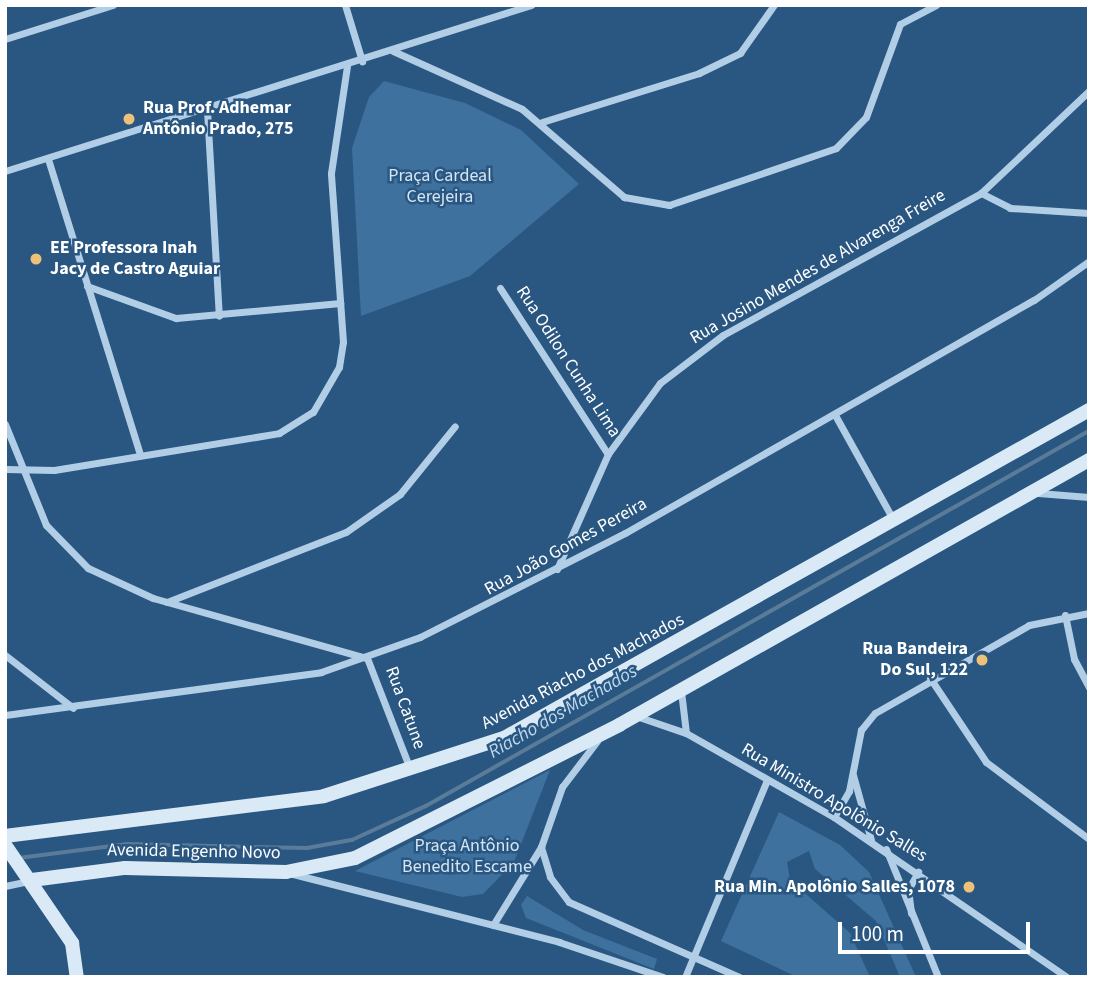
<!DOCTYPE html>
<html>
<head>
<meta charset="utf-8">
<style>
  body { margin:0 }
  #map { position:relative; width:1094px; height:982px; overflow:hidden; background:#295781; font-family:"Source Sans 3",sans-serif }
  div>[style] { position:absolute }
  .green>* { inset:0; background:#3e719e }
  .stream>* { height:3.5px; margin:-1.75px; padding:0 1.75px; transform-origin:1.75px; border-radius:1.75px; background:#5b7c98 }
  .street>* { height:7px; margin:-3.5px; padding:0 3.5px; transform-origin:3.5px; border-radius:3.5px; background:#b1cee6 }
  .secondary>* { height:14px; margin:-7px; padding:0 7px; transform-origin:7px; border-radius:7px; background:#dae9f6 }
  .dots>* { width:19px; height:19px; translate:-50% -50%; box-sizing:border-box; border:4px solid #295781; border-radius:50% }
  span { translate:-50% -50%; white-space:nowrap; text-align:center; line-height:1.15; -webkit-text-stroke:5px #295781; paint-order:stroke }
  .poi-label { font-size:18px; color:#fff; font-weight:700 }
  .left { translate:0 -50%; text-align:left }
  .right { translate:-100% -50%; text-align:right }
  .park-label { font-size:18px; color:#d4e6f5 }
  .street-label { font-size:18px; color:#fff }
  .water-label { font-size:19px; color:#bdd7ed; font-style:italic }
  .frame { position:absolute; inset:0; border:7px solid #fff; pointer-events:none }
  .scale { position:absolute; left:838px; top:922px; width:192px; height:32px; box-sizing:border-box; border:4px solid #fff; border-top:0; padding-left:9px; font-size:21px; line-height:24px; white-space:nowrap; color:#fff; -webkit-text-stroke:5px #295781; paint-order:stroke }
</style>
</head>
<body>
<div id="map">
  <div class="green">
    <i style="clip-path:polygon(384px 81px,465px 103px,521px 130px,579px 184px,470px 276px,361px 316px,352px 148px,369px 97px)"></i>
    <i style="clip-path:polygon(550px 770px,514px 862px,483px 894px,462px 897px,355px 871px)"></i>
    <i style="clip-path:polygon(779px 812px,840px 845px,869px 872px,916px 977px,900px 977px,876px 921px,815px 869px,809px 851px,787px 862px,790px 880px,850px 933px,870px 977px,797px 977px,721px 941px)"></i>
    <i style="clip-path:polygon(527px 896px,583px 930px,657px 959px,654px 969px,526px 918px,521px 905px)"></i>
  </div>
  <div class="stream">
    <i style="left:19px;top:858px;width:109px;rotate:-7.4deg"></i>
    <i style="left:127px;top:844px;width:180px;rotate:1.3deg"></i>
    <i style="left:307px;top:848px;width:46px;rotate:-10.1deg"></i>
    <i style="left:352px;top:840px;width:81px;rotate:-24.7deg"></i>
    <i style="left:426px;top:806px;width:762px;rotate:-29.49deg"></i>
  </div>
  <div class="street">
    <i style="left:345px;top:5px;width:59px;rotate:73.1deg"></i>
    <i style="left:5px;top:39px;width:113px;rotate:-17.5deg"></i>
    <i style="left:393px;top:51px;width:141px;rotate:24.2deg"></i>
    <i style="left:522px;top:109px;width:135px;rotate:40.8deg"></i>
    <i style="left:624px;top:197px;width:46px;rotate:10.1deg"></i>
    <i style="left:669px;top:205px;width:176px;rotate:-18.8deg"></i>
    <i style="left:836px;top:148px;width:43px;rotate:-45.9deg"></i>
    <i style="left:866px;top:117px;width:99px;rotate:-69.9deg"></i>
    <i style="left:900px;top:24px;width:41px;rotate:-27.8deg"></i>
    <i style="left:207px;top:110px;width:206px;rotate:86.7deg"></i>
    <i style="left:542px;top:122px;width:164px;rotate:-17.3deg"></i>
    <i style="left:699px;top:73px;width:46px;rotate:-26deg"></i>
    <i style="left:740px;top:53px;width:59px;rotate:-54.7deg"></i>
    <i style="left:48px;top:159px;width:307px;rotate:72.7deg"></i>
    <i style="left:5px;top:171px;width:552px;rotate:-17.52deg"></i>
    <i style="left:981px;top:193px;width:33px;rotate:27deg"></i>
    <i style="left:1010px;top:208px;width:79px;rotate:3.6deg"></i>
    <i style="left:87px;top:286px;width:95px;rotate:19.8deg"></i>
    <i style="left:176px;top:318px;width:165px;rotate:-5.2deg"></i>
    <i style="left:500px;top:288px;width:198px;rotate:57deg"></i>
    <i style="left:835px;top:415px;width:119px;rotate:60.9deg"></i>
    <i style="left:5px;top:424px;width:109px;rotate:67.9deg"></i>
    <i style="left:46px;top:525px;width:60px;rotate:45.7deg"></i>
    <i style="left:88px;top:568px;width:72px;rotate:24.8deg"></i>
    <i style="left:153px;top:598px;width:222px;rotate:15.7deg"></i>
    <i style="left:367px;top:658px;width:119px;rotate:68.8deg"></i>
    <i style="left:5px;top:469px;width:49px;rotate:1.2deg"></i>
    <i style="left:54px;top:470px;width:228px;rotate:-9.3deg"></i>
    <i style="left:279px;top:433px;width:40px;rotate:-32deg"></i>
    <i style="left:313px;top:412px;width:52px;rotate:-60deg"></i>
    <i style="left:339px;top:367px;width:25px;rotate:-81deg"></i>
    <i style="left:343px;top:342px;width:169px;rotate:-94.1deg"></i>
    <i style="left:331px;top:173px;width:108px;rotate:-81.5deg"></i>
    <i style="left:1038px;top:493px;width:51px;rotate:4.5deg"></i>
    <i style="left:557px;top:569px;width:126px;rotate:-66.1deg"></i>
    <i style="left:608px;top:454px;width:88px;rotate:-53.8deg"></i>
    <i style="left:660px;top:383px;width:79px;rotate:-37.3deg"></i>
    <i style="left:723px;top:335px;width:294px;rotate:-28.8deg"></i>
    <i style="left:981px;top:193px;width:149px;rotate:-43.4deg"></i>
    <i style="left:167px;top:602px;width:192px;rotate:-21.4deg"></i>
    <i style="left:346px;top:532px;width:66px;rotate:-35.1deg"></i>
    <i style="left:400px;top:494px;width:87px;rotate:-51deg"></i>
    <i style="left:1065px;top:615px;width:45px;rotate:78.4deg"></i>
    <i style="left:1074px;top:659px;width:32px;rotate:62deg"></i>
    <i style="left:5px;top:655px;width:86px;rotate:37.9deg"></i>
    <i style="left:930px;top:678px;width:101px;rotate:56.3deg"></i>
    <i style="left:986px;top:762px;width:129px;rotate:36.8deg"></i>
    <i style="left:681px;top:691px;width:42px;rotate:83.2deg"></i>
    <i style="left:5px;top:715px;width:319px;rotate:-7.7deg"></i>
    <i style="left:321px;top:672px;width:105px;rotate:-19.5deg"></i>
    <i style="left:420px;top:637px;width:230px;rotate:-26.9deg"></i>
    <i style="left:625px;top:533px;width:471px;rotate:-29.7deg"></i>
    <i style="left:1034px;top:300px;width:67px;rotate:-35.3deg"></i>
    <i style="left:636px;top:716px;width:53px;rotate:18.8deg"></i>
    <i style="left:686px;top:733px;width:170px;rotate:29.6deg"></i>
    <i style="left:834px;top:817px;width:283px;rotate:34.5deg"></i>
    <i style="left:853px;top:775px;width:67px;rotate:74.5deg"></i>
    <i style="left:834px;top:817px;width:30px;rotate:-60deg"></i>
    <i style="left:849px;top:791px;width:62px;rotate:-78.9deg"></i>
    <i style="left:861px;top:730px;width:22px;rotate:-51deg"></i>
    <i style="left:875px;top:713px;width:177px;rotate:-29.7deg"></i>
    <i style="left:1029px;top:625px;width:61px;rotate:-11.3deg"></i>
    <i style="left:541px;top:847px;width:31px;rotate:73deg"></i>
    <i style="left:550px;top:877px;width:31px;rotate:53deg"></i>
    <i style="left:569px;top:902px;width:186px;rotate:23.8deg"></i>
    <i style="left:886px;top:849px;width:138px;rotate:67.9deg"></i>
    <i style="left:293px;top:874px;width:275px;rotate:14.3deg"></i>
    <i style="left:559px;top:942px;width:110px;rotate:18.6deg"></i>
    <i style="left:5px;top:886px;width:25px;rotate:-12deg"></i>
    <i style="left:911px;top:913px;width:23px;rotate:-97deg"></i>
    <i style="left:908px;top:890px;width:21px;rotate:-61deg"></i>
    <i style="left:493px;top:925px;width:92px;rotate:-58.4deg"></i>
    <i style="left:541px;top:847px;width:64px;rotate:-70.7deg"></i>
    <i style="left:562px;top:787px;width:58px;rotate:-52.7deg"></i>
    <i style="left:685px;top:977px;width:213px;rotate:-67.4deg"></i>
  </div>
  <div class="secondary">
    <i style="left:5px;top:836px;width:321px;rotate:-7.1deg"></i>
    <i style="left:324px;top:796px;width:189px;rotate:-17.9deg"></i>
    <i style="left:504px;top:738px;width:671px;rotate:-29.28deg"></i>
    <i style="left:5px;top:845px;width:119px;rotate:55.6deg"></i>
    <i style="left:72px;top:943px;width:34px;rotate:82deg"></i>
    <i style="left:32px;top:880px;width:94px;rotate:-7.4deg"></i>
    <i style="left:125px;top:868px;width:161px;rotate:1.4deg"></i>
    <i style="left:286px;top:872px;width:70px;rotate:-11.5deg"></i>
    <i style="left:355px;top:858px;width:296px;rotate:-26.7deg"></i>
    <i style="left:619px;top:725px;width:540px;rotate:-29.42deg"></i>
  </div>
  <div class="dots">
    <i style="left:129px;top:119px;background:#edc178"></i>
    <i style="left:36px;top:259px;background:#edc178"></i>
    <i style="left:982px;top:660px;background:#edc178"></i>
    <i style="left:969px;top:887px;background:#edc178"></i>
  </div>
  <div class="poi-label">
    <span class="left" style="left:143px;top:119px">Rua Prof. Adhemar<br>Antônio Prado, 275</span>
    <span class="left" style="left:50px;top:259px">EE Professora Inah<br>Jacy de Castro Aguiar</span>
    <span class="right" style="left:968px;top:660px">Rua Bandeira<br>Do Sul, 122</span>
    <span class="right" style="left:955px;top:887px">Rua Min. Apolônio Salles, 1078</span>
  </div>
  <div class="park-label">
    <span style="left:440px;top:187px">Praça Cardeal<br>Cerejeira</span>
    <span style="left:467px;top:857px">Praça Antônio<br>Benedito Escame</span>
  </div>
  <div class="street-label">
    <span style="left:818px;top:267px;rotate:-30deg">Rua Josino Mendes de Alvarenga Freire</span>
    <span style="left:568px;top:362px;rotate:57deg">Rua Odilon Cunha Lima</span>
    <span style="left:566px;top:547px;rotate:-29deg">Rua João Gomes Pereira</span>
    <span style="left:583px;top:672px;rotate:-28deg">Avenida Riacho dos Machados</span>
    <span style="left:405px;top:708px;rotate:70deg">Rua Catune</span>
    <span style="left:834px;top:803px;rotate:31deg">Rua Ministro Apolônio Salles</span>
    <span style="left:194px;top:852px;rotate:1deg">Avenida Engenho Novo</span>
  </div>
  <div class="water-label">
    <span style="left:563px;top:712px;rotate:-30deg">Riacho dos Machados</span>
  </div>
  <div class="frame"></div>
  <div class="scale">100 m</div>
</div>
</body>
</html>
